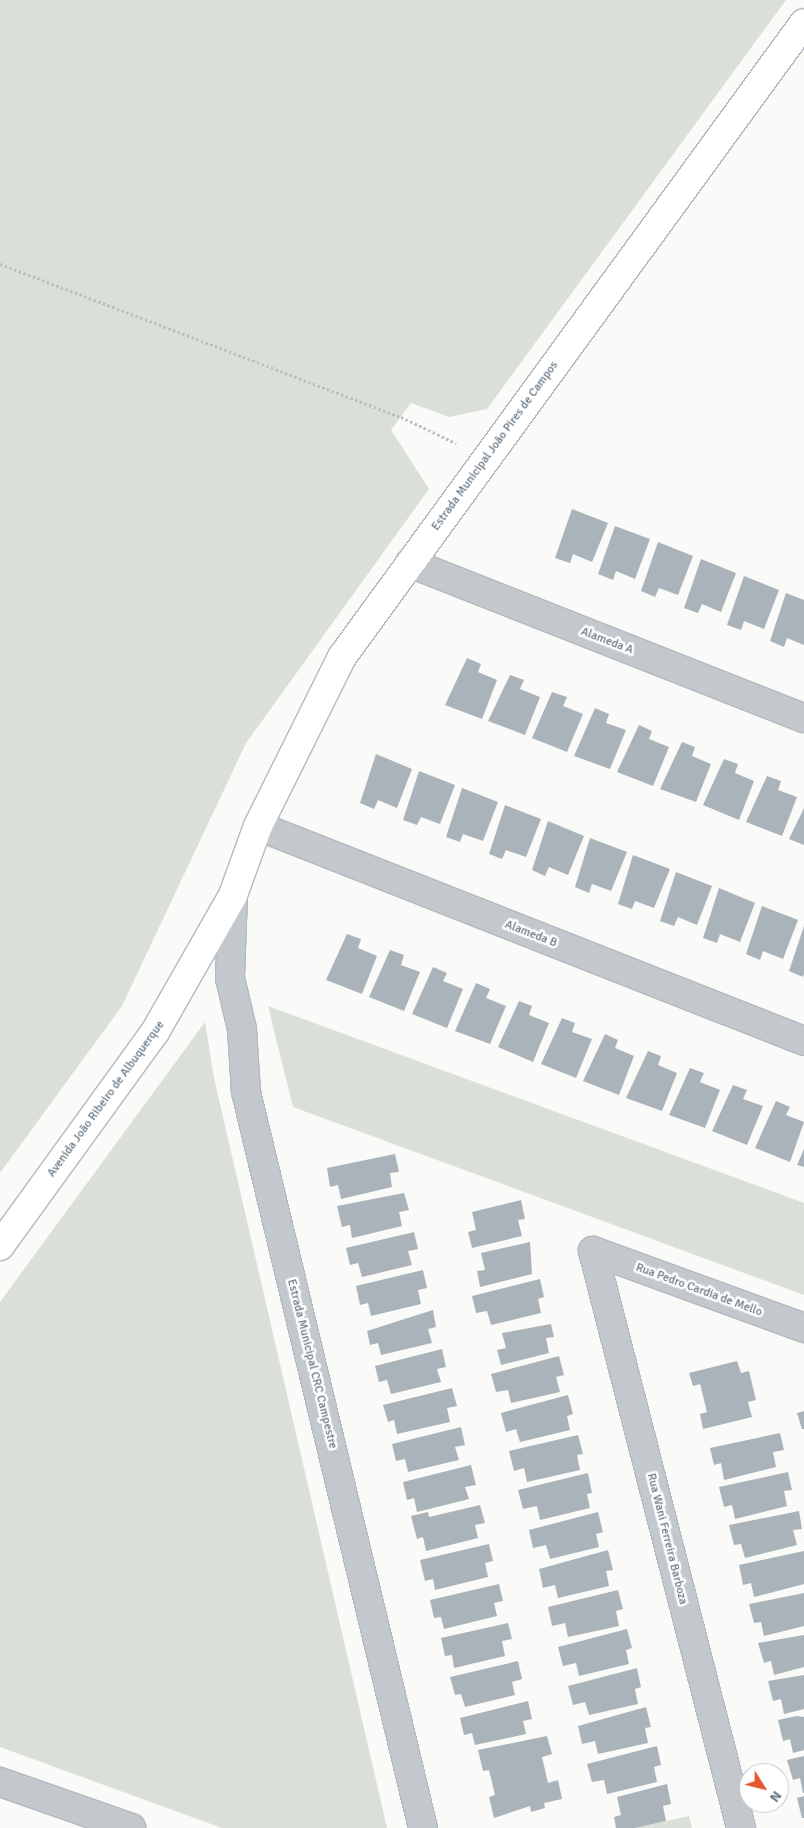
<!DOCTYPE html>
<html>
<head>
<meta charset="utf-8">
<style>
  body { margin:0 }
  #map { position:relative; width:804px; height:1828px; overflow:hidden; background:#fafaf8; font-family:Signika,sans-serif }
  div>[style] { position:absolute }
  .green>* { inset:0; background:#dadfd7 }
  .building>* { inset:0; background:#aab3b9 }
  .path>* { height:3px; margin-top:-1.5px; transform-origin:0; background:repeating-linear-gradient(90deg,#bbbfc2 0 2.5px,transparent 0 5px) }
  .roads { filter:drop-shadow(1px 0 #b3babf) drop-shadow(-1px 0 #b3babf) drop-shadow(0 1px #b3babf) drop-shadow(0 -1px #b3babf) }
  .street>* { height:28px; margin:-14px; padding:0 14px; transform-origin:14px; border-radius:14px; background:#c3c8cc }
  .secondary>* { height:28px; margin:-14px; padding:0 14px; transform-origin:14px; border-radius:14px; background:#fff }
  span { translate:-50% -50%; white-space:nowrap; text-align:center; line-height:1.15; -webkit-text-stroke:5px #fff; paint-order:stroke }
  .street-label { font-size:12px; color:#657683 }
  .north { position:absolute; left:739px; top:1763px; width:50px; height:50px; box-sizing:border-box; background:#fff; border:1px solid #c1c8cd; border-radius:50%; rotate:126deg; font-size:14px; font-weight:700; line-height:20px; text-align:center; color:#657683 }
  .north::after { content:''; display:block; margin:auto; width:18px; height:22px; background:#e4572e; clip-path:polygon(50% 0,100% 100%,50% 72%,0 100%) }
</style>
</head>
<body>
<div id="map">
  <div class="green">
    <i style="clip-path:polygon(0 0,786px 0,487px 409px,449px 417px,411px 403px,391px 430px,429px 489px,246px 743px,122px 1006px,0 1173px)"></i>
    <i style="clip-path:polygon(268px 1006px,804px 1203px,804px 1295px,293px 1107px)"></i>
    <i style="clip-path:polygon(205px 1022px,214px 1078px,387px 1828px,222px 1828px,0 1747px,0 1302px)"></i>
    <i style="clip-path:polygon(689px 1816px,692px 1828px,635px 1828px)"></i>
  </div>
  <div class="building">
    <i style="clip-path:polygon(572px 509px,608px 523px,592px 562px,573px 554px,570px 563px,555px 558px)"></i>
    <i style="clip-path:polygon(615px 526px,650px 539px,635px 579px,616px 571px,613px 580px,598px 574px)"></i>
    <i style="clip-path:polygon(658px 542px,693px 556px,678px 595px,659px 588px,655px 597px,641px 591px)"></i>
    <i style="clip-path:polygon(701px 559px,736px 573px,721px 612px,702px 604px,698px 613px,684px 608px)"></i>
    <i style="clip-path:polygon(744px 576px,779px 590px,764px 629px,744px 621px,741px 630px,727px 625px)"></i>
    <i style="clip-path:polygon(786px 593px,804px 600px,804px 645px,787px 638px,784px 647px,770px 641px)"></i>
    <i style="clip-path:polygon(467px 658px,481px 664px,478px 672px,497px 680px,482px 719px,445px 705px)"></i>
    <i style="clip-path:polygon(510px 675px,524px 680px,520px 689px,540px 697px,525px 735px,488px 721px)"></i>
    <i style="clip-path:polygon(552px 692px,567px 697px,563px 706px,583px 714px,567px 752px,532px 738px)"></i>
    <i style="clip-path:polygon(595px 708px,609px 714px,606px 723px,626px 730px,610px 769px,574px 756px)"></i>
    <i style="clip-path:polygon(639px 725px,652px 731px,649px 739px,669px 747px,653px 786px,617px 772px)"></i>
    <i style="clip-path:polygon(682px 742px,695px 747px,692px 756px,711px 764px,696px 802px,660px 789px)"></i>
    <i style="clip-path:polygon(376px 754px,412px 769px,397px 808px,378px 800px,374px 809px,360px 803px)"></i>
    <i style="clip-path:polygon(724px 759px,738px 764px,735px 773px,754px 781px,739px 820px,703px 805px)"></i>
    <i style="clip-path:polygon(419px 771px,455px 785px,440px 824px,421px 817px,417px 825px,403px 820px)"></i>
    <i style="clip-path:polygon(767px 776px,781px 781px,778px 790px,797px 797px,782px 836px,746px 822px)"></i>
    <i style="clip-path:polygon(462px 788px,498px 802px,483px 841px,463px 834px,460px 842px,446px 837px)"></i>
    <i style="clip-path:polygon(505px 805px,541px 819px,526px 857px,506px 850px,502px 859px,489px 854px)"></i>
    <i style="clip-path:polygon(804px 808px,804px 845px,789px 839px)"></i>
    <i style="clip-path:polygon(548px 821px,584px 836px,568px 875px,549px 867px,545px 876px,532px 870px)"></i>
    <i style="clip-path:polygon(590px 838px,627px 852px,611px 891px,592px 884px,589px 893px,575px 887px)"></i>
    <i style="clip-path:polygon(633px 855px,670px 869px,654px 908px,635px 901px,632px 909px,618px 904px)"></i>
    <i style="clip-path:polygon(676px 872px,712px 886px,697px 925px,678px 917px,674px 926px,660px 921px)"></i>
    <i style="clip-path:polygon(719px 888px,755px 903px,740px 942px,720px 934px,717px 943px,703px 938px)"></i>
    <i style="clip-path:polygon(762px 906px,798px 920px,783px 959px,763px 951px,760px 960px,746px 954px)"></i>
    <i style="clip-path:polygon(804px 926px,804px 974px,803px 977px,789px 971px)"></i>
    <i style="clip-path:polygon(347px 934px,361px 939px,358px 948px,377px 956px,362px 994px,326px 980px)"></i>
    <i style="clip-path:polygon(390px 950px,404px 955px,401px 965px,420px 972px,404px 1011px,369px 997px)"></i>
    <i style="clip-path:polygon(433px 967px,447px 973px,443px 981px,463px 989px,447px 1028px,412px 1014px)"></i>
    <i style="clip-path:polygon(476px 983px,490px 989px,486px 998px,506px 1006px,490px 1044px,455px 1031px)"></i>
    <i style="clip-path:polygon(519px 1001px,532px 1006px,529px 1015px,549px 1023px,533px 1062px,498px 1047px)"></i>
    <i style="clip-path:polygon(562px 1018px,575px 1023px,572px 1032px,592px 1039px,576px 1078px,541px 1064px)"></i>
    <i style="clip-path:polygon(605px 1034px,618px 1040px,615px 1048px,634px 1056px,619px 1095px,583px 1081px)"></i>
    <i style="clip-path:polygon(648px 1051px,661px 1056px,658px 1065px,677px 1073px,662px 1111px,626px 1098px)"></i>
    <i style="clip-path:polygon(690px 1068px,704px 1073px,700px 1082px,720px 1090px,705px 1128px,669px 1115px)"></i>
    <i style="clip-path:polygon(733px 1085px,747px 1090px,743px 1099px,763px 1106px,747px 1145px,712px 1131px)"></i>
    <i style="clip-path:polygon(776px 1101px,790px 1107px,786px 1115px,804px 1122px,790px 1162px,755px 1148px)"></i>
    <i style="clip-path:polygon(804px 1149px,804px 1167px,797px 1165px)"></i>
    <i style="clip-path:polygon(395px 1154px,399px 1172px,390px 1173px,392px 1187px,341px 1199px,338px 1185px,330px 1187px,327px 1168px)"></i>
    <i style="clip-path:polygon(404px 1193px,409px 1210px,399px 1212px,402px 1226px,352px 1238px,350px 1225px,342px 1227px,337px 1206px)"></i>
    <i style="clip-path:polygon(521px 1200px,525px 1219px,518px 1220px,522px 1236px,472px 1248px,468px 1232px,476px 1230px,472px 1212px)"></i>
    <i style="clip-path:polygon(414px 1232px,418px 1249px,408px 1251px,412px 1265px,362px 1277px,358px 1263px,350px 1265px,346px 1248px)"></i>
    <i style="clip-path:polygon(530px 1242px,532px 1274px,480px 1287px,477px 1271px,485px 1270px,481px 1253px)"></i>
    <i style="clip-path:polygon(423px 1270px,427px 1288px,418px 1290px,421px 1304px,371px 1316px,368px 1303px,360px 1305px,356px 1286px)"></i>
    <i style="clip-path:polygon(540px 1279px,544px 1297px,538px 1299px,541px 1313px,491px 1325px,487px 1311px,476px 1313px,472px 1296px)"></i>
    <i style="clip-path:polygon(433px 1310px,436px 1327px,428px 1329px,432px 1343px,381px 1355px,378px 1343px,370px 1345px,367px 1331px)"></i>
    <i style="clip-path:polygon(551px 1324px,554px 1337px,546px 1338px,549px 1353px,501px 1365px,497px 1350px,506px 1348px,502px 1333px)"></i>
    <i style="clip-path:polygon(442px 1349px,446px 1367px,437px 1369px,441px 1382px,391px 1394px,387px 1380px,379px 1382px,375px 1366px)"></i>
    <i style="clip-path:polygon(559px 1356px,564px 1375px,556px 1377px,560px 1392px,511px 1403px,508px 1390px,496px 1392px,491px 1374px)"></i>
    <i style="clip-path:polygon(737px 1361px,741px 1373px,749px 1371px,756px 1400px,748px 1402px,752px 1417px,703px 1429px,700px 1414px,707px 1412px,700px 1384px,693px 1386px,689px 1373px)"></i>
    <i style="clip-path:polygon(452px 1388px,457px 1406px,447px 1408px,450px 1422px,397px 1434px,394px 1420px,388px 1422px,383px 1405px)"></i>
    <i style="clip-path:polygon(568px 1395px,573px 1414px,567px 1416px,570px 1430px,520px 1442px,516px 1429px,506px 1432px,501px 1413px)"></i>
    <i style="clip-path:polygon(804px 1411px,804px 1429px,802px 1429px,797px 1413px)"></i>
    <i style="clip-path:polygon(461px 1427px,465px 1445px,455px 1447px,459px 1460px,408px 1472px,405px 1459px,396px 1461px,392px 1444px)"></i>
    <i style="clip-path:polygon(780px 1433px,784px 1450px,773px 1452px,776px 1467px,724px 1480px,721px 1463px,714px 1465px,710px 1448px)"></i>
    <i style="clip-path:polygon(578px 1435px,583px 1454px,577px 1455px,580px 1470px,527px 1482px,524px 1468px,514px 1471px,509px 1451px)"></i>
    <i style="clip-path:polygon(471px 1465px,476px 1485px,465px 1487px,469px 1499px,417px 1512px,414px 1498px,407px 1500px,403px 1482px)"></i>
    <i style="clip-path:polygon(788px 1472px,792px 1490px,784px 1491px,787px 1506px,735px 1519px,732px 1505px,724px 1507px,719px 1487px)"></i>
    <i style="clip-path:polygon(588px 1473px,592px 1493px,587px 1494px,590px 1508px,540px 1520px,537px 1506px,523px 1509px,518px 1490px)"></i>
    <i style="clip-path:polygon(480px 1505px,485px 1523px,475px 1525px,478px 1538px,426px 1551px,423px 1537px,417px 1539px,411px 1516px,428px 1512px,429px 1517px)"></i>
    <i style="clip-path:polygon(799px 1511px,802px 1529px,793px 1530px,797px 1545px,745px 1558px,741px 1544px,734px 1545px,729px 1525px)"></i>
    <i style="clip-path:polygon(598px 1512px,603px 1532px,596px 1534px,599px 1547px,550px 1559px,546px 1545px,533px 1548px,529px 1530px)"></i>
    <i style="clip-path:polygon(489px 1544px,493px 1561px,485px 1563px,488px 1577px,435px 1590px,433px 1579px,425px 1581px,420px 1560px)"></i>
    <i style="clip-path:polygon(608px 1550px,613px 1570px,606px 1571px,609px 1586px,558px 1598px,555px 1585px,543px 1588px,539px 1569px)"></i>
    <i style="clip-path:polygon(804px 1551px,804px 1584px,754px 1597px,751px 1583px,743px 1585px,739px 1565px)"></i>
    <i style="clip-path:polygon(499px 1584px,503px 1601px,494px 1603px,497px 1616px,444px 1629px,441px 1617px,434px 1618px,430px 1600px)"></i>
    <i style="clip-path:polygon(618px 1590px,623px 1609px,616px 1611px,619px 1626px,568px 1637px,565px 1623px,552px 1626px,548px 1607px)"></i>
    <i style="clip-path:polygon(804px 1593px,804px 1626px,764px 1636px,761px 1622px,754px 1623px,749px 1604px)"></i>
    <i style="clip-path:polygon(508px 1623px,512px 1639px,502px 1641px,505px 1656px,454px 1668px,452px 1655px,445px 1656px,441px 1638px)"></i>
    <i style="clip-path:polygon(627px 1629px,632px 1648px,626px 1650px,629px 1664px,579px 1676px,576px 1663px,563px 1666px,558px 1647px)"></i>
    <i style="clip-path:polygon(804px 1635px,804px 1667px,774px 1675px,771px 1661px,764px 1663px,758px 1643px)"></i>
    <i style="clip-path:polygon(518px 1661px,522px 1679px,512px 1682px,515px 1695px,465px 1707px,461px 1694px,455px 1695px,450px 1677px)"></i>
    <i style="clip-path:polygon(637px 1668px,641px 1687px,635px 1689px,638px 1704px,589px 1715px,585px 1702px,573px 1705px,568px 1686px)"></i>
    <i style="clip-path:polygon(804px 1675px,804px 1709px,784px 1714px,781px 1699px,773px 1701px,768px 1681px)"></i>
    <i style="clip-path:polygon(528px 1701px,532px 1719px,523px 1721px,526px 1734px,475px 1745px,472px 1733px,464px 1735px,460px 1718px)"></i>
    <i style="clip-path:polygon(646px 1707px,651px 1727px,645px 1728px,648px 1743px,598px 1754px,595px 1741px,582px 1744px,578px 1726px)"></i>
    <i style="clip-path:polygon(797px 1716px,804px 1717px,804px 1750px,793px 1753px,790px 1739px,783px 1741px,778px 1720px)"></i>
    <i style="clip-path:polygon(547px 1736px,552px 1754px,542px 1757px,548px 1783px,558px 1780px,562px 1799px,544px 1803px,545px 1808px,531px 1812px,530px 1806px,494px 1818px,489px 1797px,495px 1795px,489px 1770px,483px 1771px,478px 1750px)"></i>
    <i style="clip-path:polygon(657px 1746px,661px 1765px,654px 1767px,657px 1782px,607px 1794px,604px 1780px,592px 1782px,587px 1764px)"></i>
    <i style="clip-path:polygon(804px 1756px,804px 1793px,803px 1793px,800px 1778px,793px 1780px,787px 1760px)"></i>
    <i style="clip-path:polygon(667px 1784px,671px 1804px,663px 1806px,666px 1821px,635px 1828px,616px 1828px,614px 1817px,621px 1815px,617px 1797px)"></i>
    <i style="clip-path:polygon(804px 1796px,804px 1818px,802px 1818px,797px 1798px)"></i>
  </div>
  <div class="path">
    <i style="left:0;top:264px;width:429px;rotate:20.9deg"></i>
    <i style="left:401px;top:417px;width:61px;rotate:25.3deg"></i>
  </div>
  <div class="roads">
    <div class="street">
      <i style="left:410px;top:563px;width:423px;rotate:21.5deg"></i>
      <i style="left:258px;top:826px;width:587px;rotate:21.49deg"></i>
      <i style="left:233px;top:895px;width:83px;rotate:92.1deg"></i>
      <i style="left:230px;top:978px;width:52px;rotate:76.8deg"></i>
      <i style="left:242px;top:1029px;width:63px;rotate:86.4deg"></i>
      <i style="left:246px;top:1092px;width:757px;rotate:76.48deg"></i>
      <i style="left:593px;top:1251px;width:596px;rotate:75.61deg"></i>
      <i style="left:593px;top:1251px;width:225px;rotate:20deg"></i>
      <i style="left:0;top:1782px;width:139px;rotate:19.3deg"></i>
    </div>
    <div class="secondary">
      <i style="left:0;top:1246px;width:264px;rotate:-54.1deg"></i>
      <i style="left:155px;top:1032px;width:158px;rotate:-60.3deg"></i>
      <i style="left:233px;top:895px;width:73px;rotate:-70.1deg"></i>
      <i style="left:258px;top:826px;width:189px;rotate:-63.6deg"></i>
      <i style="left:342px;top:657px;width:784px;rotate:-53.92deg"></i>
    </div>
  </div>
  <div class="street-label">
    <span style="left:495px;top:446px;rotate:-54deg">Estrada Municipal João Pires de Campos</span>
    <span style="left:607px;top:641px;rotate:21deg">Alameda A</span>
    <span style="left:531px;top:934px;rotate:21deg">Alameda B</span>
    <span style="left:106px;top:1099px;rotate:-54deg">Avenida João Ribeiro de Albuquerque</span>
    <span style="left:699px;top:1290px;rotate:20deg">Rua Pedro Cardia de Mello</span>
    <span style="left:312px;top:1364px;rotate:76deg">Estrada Municipal CRC Campestre</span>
    <span style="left:667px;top:1539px;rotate:76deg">Rua Wani Ferreira Barboza</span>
  </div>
  <div class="north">N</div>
</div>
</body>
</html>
